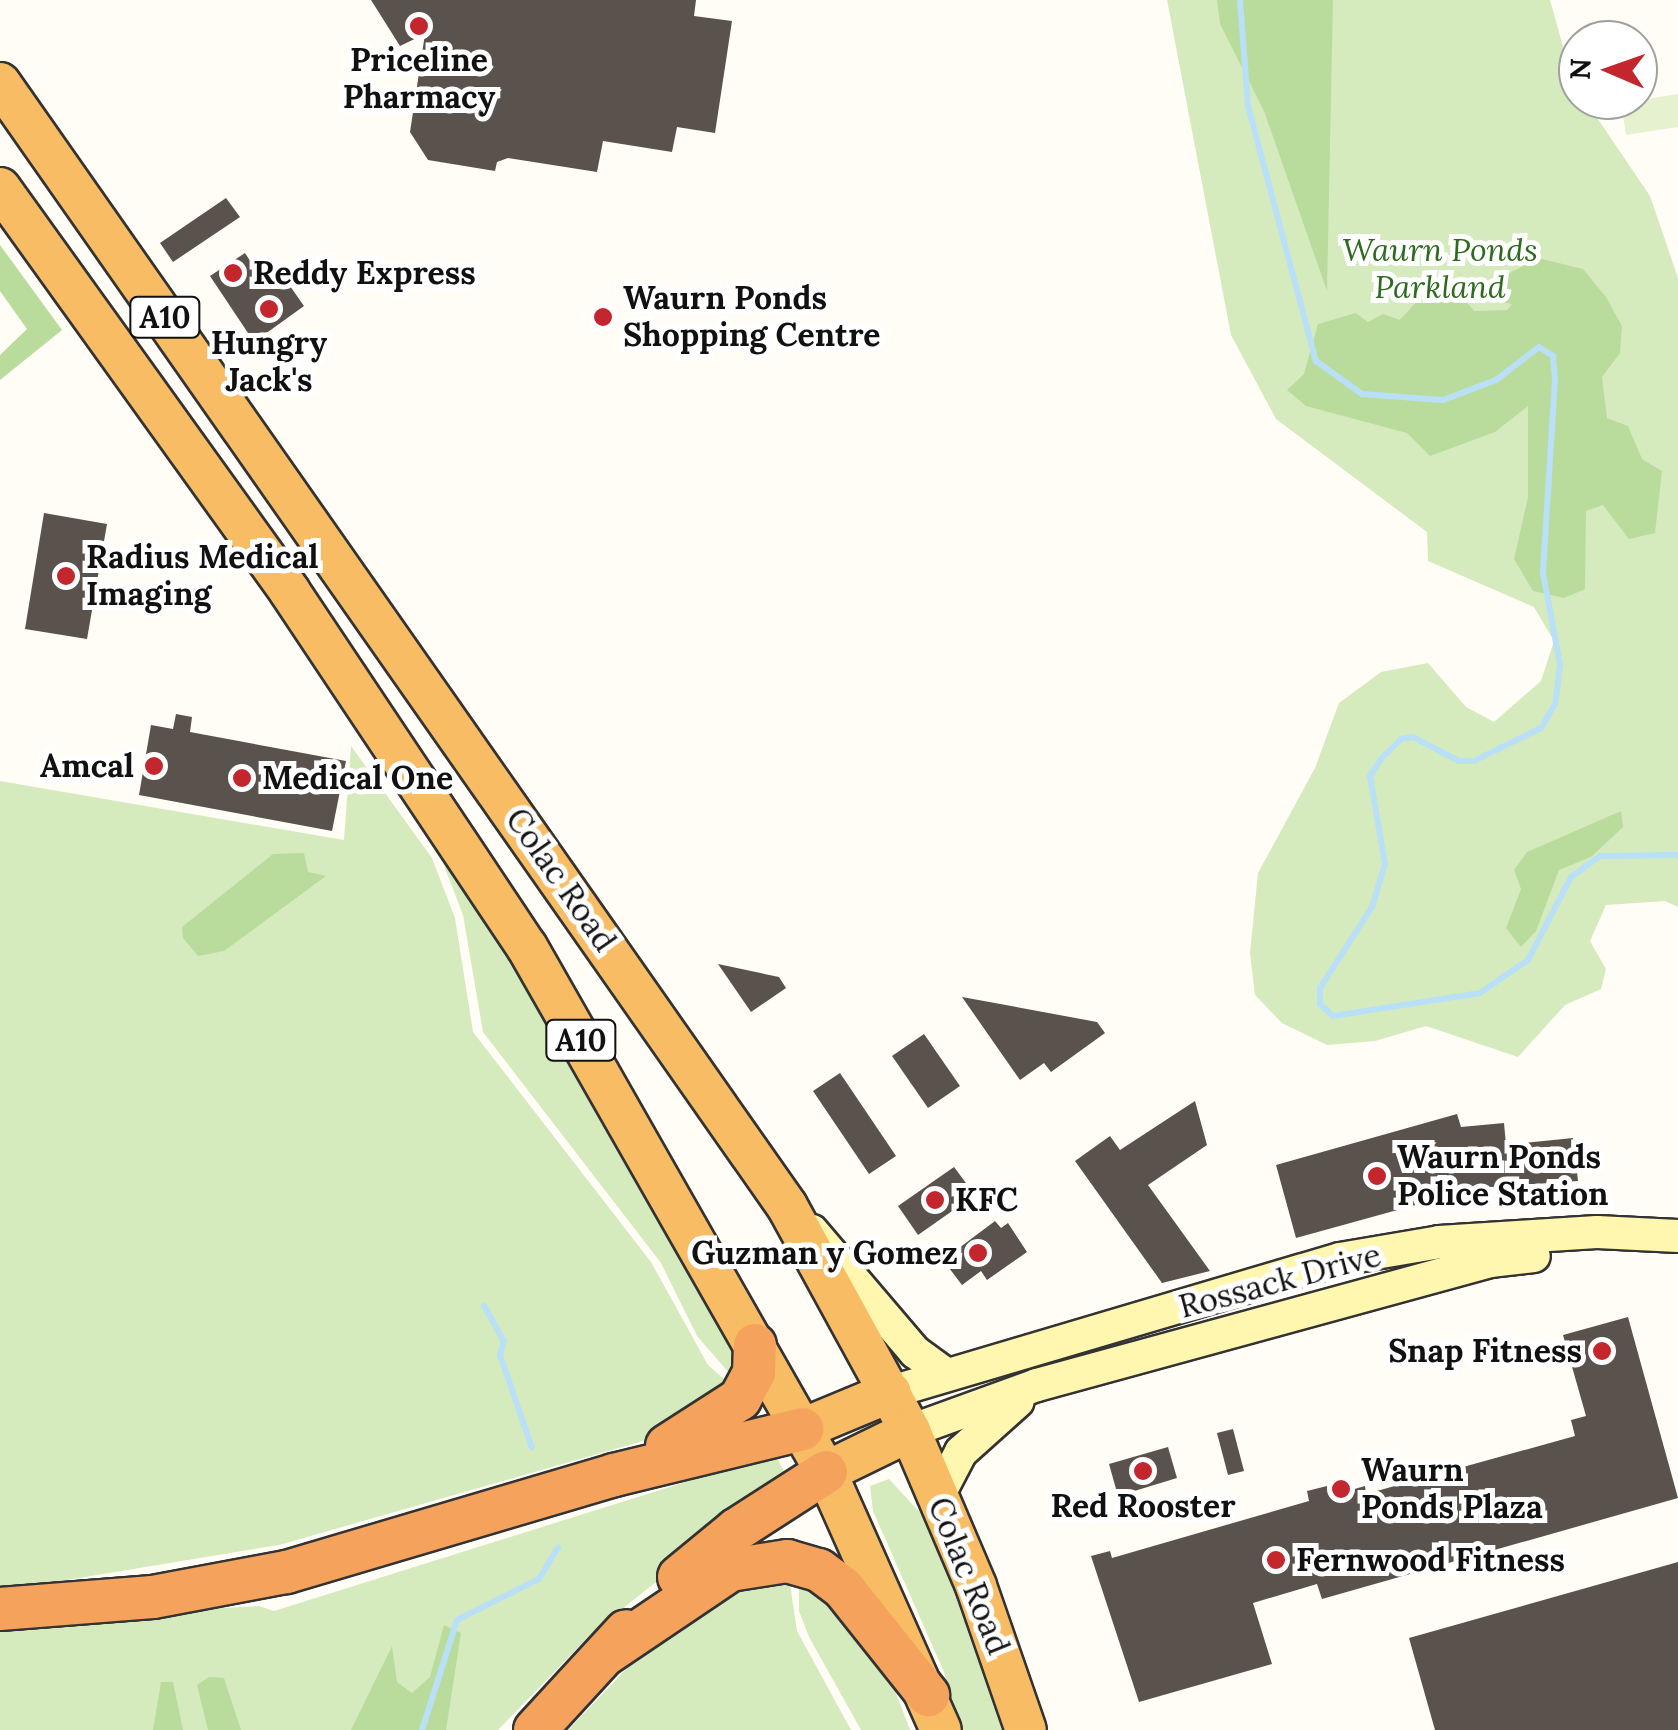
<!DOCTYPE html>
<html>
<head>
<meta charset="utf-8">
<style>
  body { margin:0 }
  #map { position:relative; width:1678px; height:1730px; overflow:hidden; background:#fffdf5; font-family:Lora,serif }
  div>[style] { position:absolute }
  .green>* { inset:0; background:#d5ebbd }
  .forest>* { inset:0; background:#b9dc9c }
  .pitch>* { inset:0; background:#e6f2cf }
  .stream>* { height:6px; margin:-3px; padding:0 3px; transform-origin:3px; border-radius:3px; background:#b9e0f7 }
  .building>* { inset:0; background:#5a524d }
  .roads { filter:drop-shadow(2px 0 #333) drop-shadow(-2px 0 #333) drop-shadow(0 2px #333) drop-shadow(0 -2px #333) }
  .secondary>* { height:32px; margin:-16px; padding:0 16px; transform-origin:16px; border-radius:16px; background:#fff6b0 }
  .trunk>* { height:40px; margin:-20px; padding:0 20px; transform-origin:20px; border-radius:20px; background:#f7bc64 }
  .motorway>* { height:42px; margin:-21px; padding:0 21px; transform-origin:21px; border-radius:21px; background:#f5a25d }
  .dots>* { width:28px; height:28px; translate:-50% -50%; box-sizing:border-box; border:5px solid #fff; border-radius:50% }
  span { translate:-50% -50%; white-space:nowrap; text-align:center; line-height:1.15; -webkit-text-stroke:10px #fff; paint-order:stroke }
  .shield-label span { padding:2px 8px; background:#fff; border:2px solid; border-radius:8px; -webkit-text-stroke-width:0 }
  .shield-label { font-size:30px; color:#111; font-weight:700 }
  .poi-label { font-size:32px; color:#111; font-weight:700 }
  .left { translate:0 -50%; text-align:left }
  .right { translate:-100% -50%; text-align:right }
  .park-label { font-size:32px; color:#2f6b1f; font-style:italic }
  .street-label { font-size:32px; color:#111 }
  .north { position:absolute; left:1558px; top:20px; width:100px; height:100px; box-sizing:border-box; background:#fff; border:2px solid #a0a0a0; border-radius:50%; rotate:272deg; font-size:28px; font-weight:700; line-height:40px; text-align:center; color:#111 }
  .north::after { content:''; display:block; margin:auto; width:35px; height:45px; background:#c4262e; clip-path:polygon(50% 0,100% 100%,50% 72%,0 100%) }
</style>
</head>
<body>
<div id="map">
  <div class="green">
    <i style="clip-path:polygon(1167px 0,1550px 0,1578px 100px,1585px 100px,1650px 196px,1678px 278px,1678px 907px,1665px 901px,1606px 905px,1590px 941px,1606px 969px,1601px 989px,1565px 1005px,1518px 1057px,1426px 1026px,1375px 1041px,1327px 1045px,1282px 1023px,1255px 995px,1250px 953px,1258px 873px,1315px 768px,1339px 703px,1381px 672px,1428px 663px,1466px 707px,1494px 722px,1541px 681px,1554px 641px,1534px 607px,1428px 561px,1427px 532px,1276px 419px,1231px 335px)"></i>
    <i style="clip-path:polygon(358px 731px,394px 771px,518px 964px,739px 1360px,737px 1382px,697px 1336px,661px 1263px,483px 1032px,463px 915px,443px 863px)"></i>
    <i style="clip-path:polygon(351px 746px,432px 858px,455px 918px,473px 1032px,651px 1262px,708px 1365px,734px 1388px,664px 1435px,279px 1545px,0 1591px,0 781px,344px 840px)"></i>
    <i style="clip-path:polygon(775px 1454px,787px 1477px,591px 1634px,498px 1730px,0 1730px,0 1620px,259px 1606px,274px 1611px)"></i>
    <i style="clip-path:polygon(889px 1479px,936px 1530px,1014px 1730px,959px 1730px,944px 1672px,873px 1511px,870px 1486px)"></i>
    <i style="clip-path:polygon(788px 1571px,797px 1631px,851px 1730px,568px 1730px,655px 1639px,725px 1582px)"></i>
    <i style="clip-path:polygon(799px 1572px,879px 1648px,910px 1730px,861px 1730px,809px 1637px,799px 1611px)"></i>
  </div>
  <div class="forest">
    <i style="clip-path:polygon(1217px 0,1333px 0,1327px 291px,1264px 111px,1220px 24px)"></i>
    <i style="clip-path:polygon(0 245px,62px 330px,0 380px,0 355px,27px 329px,0 291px)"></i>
    <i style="clip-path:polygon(1538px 258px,1583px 269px,1606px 297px,1622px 326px,1620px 353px,1602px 377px,1607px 418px,1628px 426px,1642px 459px,1662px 471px,1655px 533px,1629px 539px,1603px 505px,1586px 511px,1585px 589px,1564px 598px,1533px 591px,1514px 559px,1528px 497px,1528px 406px,1495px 432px,1430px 456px,1407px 433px,1306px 406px,1287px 390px,1304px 374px,1318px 324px,1356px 313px,1368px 322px,1383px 314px,1400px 320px,1417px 301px,1457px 290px,1474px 311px,1507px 310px,1512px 304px,1488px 299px,1491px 283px)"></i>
    <i style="clip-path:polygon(1621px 811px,1623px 827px,1591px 857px,1559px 870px,1536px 931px,1521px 947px,1506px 928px,1521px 889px,1514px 870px,1527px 852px)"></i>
    <i style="clip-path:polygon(304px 853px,308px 872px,326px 876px,224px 951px,198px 956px,183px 938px,182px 927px,273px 854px)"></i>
    <i style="clip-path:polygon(444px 1625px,461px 1633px,446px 1730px,351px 1730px,392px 1646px,397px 1682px,412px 1693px,430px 1677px)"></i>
    <i style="clip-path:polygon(209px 1677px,224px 1678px,241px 1730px,208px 1730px,197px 1685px)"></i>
    <i style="clip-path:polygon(161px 1682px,173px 1682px,183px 1730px,153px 1730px)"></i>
  </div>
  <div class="pitch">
    <i style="clip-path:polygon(1678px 94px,1678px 127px,1626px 135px,1621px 103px)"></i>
  </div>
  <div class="stream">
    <i style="left:1240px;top:0;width:106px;rotate:85.7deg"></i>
    <i style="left:1248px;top:106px;width:264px;rotate:75.1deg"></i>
    <i style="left:1316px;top:361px;width:57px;rotate:35.7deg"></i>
    <i style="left:1362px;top:394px;width:81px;rotate:4.2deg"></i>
    <i style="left:1443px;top:400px;width:57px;rotate:-20.7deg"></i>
    <i style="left:1496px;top:380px;width:54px;rotate:-37.5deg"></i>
    <i style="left:1539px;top:347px;width:17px;rotate:33deg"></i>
    <i style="left:1553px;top:356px;width:24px;rotate:85deg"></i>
    <i style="left:1555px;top:380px;width:193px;rotate:93.6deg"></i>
    <i style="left:1543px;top:573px;width:94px;rotate:79.5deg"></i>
    <i style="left:1560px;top:665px;width:39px;rotate:97deg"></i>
    <i style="left:1555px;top:704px;width:28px;rotate:120deg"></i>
    <i style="left:1541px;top:728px;width:75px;rotate:153.8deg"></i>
    <i style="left:1474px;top:761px;width:15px;rotate:180deg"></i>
    <i style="left:1459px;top:761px;width:52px;rotate:-152.4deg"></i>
    <i style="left:1413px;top:737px;width:12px;rotate:171deg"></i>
    <i style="left:1401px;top:739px;width:27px;rotate:135deg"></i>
    <i style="left:1382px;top:758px;width:22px;rotate:124deg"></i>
    <i style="left:1370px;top:776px;width:89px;rotate:80.3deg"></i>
    <i style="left:1385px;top:864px;width:45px;rotate:106.8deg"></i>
    <i style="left:1372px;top:907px;width:96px;rotate:122.7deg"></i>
    <i style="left:1320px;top:988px;width:16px;rotate:90deg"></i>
    <i style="left:1320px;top:1004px;width:18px;rotate:43deg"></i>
    <i style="left:1333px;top:1016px;width:149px;rotate:-8.9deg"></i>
    <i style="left:1480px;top:993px;width:58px;rotate:-34.5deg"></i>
    <i style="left:1528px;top:960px;width:93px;rotate:-62.6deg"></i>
    <i style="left:1571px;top:877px;width:36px;rotate:-36deg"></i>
    <i style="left:1600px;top:856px;width:78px;rotate:-0.7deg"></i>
    <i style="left:484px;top:1306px;width:40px;rotate:60.3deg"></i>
    <i style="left:504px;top:1341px;width:15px;rotate:106deg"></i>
    <i style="left:500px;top:1355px;width:98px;rotate:71deg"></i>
    <i style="left:422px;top:1730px;width:115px;rotate:-72.3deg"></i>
    <i style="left:457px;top:1620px;width:92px;rotate:-26.6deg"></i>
    <i style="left:539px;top:1579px;width:37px;rotate:-59deg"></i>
  </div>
  <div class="building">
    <i style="clip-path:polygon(371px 0,696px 0,694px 16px,732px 21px,715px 133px,677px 127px,672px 152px,603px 141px,597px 172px,508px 158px,497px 162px,495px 171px,428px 160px,410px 132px,425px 34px,400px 46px)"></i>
    <i style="clip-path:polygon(226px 198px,240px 217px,173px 262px,160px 243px)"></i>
    <i style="clip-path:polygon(245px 253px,267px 287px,283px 276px,304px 306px,254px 342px,210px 276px)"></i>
    <i style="clip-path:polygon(44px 513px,107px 524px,87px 639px,25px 629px)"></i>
    <i style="clip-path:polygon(176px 714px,192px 717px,190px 732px,346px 761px,332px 831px,139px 795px,151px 725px,173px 729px)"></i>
    <i style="clip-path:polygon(718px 964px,779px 977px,786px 988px,751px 1012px)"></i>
    <i style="clip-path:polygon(962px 997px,1097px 1022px,1105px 1033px,1051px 1072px,1044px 1063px,1020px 1080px)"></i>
    <i style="clip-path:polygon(924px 1034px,960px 1086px,928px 1108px,892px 1056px)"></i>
    <i style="clip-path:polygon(840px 1073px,896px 1156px,869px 1174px,813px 1091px)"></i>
    <i style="clip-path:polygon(1195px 1101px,1207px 1145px,1148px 1185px,1210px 1271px,1162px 1283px,1075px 1161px,1110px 1136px,1120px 1150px)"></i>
    <i style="clip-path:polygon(1457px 1114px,1461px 1127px,1504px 1123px,1506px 1145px,1573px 1138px,1578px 1181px,1477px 1188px,1296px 1238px,1276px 1165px)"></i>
    <i style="clip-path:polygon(954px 1167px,975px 1195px,918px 1235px,898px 1206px)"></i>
    <i style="clip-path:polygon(995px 1221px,1001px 1228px,1008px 1223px,1027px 1252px,987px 1280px,981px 1271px,962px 1285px,943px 1260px)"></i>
    <i style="clip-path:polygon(1628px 1317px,1678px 1498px,1322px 1599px,1317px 1584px,1253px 1603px,1272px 1664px,1139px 1702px,1091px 1556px,1110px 1551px,1112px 1558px,1309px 1501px,1307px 1491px,1327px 1486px,1330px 1496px,1365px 1486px,1366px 1494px,1575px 1436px,1571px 1420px,1586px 1416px,1563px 1335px)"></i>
    <i style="clip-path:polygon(1233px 1429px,1244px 1471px,1228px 1475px,1217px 1433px)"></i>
    <i style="clip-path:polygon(1168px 1447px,1177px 1478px,1118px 1496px,1109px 1464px)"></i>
    <i style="clip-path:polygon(1678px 1562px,1678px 1730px,1435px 1730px,1409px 1638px)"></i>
  </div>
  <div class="roads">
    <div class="secondary">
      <i style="left:812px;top:1231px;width:159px;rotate:49.6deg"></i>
      <i style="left:915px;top:1352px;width:37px;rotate:36deg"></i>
      <i style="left:891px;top:1392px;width:468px;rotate:-16.5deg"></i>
      <i style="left:1340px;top:1259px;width:100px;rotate:-9.7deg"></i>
      <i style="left:1439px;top:1242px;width:158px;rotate:-3.6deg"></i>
      <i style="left:1597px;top:1232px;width:81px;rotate:2.8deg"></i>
      <i style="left:910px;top:1431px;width:135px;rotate:-19.9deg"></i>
      <i style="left:1037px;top:1385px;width:470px;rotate:-15.3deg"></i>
      <i style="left:1490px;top:1261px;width:44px;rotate:-6.5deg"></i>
      <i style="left:938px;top:1496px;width:50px;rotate:-62.4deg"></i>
      <i style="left:961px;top:1452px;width:76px;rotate:-41.8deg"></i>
    </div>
    <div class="trunk">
      <i style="left:0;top:83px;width:1371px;rotate:54.98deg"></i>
      <i style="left:787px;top:1206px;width:256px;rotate:61.3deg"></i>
      <i style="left:910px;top:1431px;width:168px;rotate:66.9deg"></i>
      <i style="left:976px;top:1586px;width:152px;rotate:70.9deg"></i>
      <i style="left:0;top:188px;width:497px;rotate:54.3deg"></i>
      <i style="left:290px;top:592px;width:427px;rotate:56.3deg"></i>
      <i style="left:527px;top:947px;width:604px;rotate:60.34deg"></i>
      <i style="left:826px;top:1472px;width:282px;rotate:66deg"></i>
      <i style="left:802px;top:1429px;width:96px;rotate:-22.6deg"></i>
      <i style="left:826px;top:1472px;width:93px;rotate:-26deg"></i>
    </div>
    <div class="motorway">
      <i style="left:667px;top:1446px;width:87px;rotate:-32.8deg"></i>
      <i style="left:740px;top:1399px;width:30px;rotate:-62deg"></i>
      <i style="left:754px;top:1373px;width:28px;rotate:-88deg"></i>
      <i style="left:679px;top:1577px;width:74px;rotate:-39.5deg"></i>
      <i style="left:736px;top:1530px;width:107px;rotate:-32.8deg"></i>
      <i style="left:0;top:1609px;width:153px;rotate:-4.5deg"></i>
      <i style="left:153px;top:1597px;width:136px;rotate:-10.6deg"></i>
      <i style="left:287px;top:1572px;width:341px;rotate:-16.5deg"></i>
      <i style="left:614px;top:1475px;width:194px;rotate:-13.7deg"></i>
      <i style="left:607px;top:1653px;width:148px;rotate:-34deg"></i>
      <i style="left:730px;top:1570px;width:58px;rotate:-9deg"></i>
      <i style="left:787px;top:1561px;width:33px;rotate:16deg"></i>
      <i style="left:819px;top:1570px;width:30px;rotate:37deg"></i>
      <i style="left:843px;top:1588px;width:137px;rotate:51.5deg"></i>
      <i style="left:535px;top:1730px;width:134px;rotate:-47.4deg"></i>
    </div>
  </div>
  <div class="dots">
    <i style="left:419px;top:26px;background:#c4262e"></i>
    <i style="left:233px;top:273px;background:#c4262e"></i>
    <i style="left:269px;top:309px;background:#c4262e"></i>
    <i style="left:603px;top:317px;background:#c4262e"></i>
    <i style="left:66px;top:576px;background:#c4262e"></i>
    <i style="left:154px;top:766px;background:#c4262e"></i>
    <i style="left:242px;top:778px;background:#c4262e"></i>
    <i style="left:1377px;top:1176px;background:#c4262e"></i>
    <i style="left:935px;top:1200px;background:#c4262e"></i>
    <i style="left:978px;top:1253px;background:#c4262e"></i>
    <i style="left:1602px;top:1351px;background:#c4262e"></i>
    <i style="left:1143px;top:1471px;background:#c4262e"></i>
    <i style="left:1341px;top:1489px;background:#c4262e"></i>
    <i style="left:1276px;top:1560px;background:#c4262e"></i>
  </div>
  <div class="shield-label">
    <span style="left:165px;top:317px">A10</span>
    <span style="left:581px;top:1040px">A10</span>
  </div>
  <div class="poi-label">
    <span style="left:419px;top:79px">Priceline<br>Pharmacy</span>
    <span class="left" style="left:253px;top:273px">Reddy Express</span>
    <span class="left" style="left:623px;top:317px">Waurn Ponds<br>Shopping Centre</span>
    <span style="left:269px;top:362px">Hungry<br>Jack's</span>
    <span class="left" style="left:86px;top:576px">Radius Medical<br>Imaging</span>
    <span class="right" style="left:134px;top:766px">Amcal</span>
    <span class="left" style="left:262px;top:778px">Medical One</span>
    <span class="left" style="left:1397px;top:1176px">Waurn Ponds<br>Police Station</span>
    <span class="left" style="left:955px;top:1200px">KFC</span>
    <span class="right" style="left:958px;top:1253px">Guzman y Gomez</span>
    <span class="right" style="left:1582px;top:1351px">Snap Fitness</span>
    <span class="left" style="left:1361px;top:1489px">Waurn<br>Ponds Plaza</span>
    <span style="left:1143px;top:1506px">Red Rooster</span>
    <span class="left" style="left:1296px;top:1560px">Fernwood Fitness</span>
  </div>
  <div class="park-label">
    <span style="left:1440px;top:269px">Waurn Ponds<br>Parkland</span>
  </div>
  <div class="street-label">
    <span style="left:561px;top:880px;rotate:55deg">Colac Road</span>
    <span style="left:1280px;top:1281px;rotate:-15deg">Rossack Drive</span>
    <span style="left:969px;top:1576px;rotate:68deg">Colac Road</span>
  </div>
  <div class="north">N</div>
</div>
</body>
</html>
